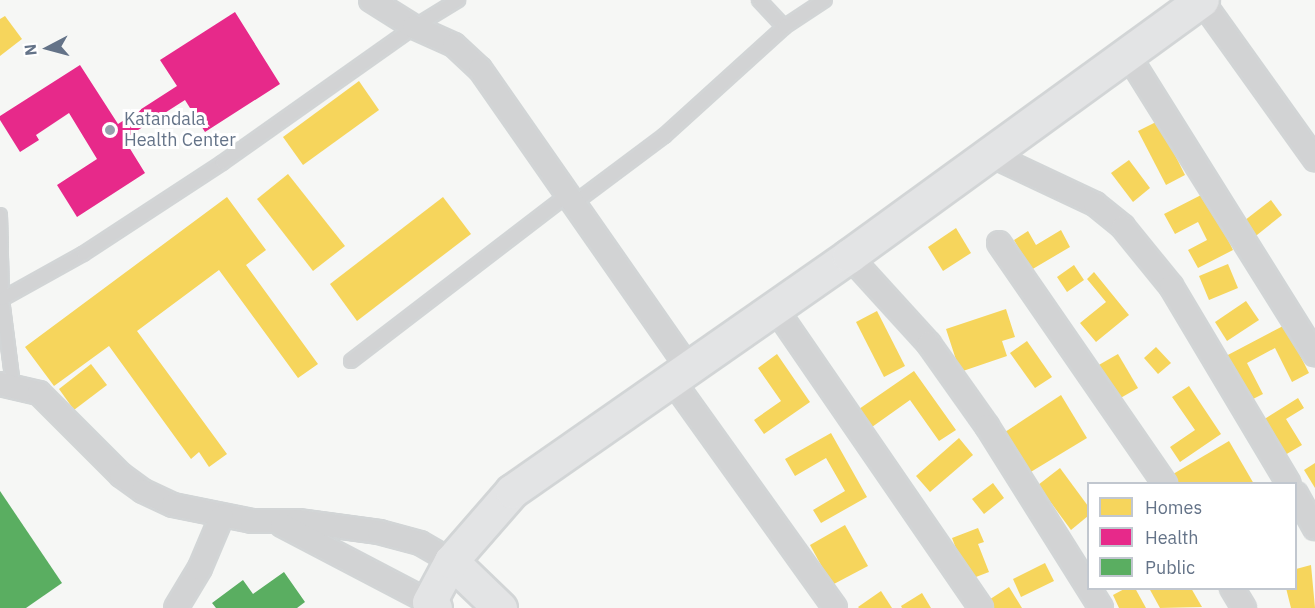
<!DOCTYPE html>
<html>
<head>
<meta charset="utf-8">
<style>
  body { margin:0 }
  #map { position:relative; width:1315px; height:608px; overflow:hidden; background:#f6f7f5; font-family:"IBM Plex Sans",sans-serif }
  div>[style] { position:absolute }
  .homes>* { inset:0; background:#f6d55c }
  .health>* { inset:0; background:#e7298a }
  .public>* { inset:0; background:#5aae61 }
  .roads { filter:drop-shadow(2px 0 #d2d5d6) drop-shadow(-2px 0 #d2d5d6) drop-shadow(0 2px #d2d5d6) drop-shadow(0 -2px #d2d5d6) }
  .lane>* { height:12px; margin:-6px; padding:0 6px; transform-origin:6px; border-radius:6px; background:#d2d3d4 }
  .street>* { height:22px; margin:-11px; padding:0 11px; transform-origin:11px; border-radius:11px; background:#d2d3d4 }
  .secondary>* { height:33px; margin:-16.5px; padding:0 16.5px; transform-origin:16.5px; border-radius:16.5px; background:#e3e4e5 }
  .dots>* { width:16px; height:16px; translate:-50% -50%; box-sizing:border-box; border:3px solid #fff; border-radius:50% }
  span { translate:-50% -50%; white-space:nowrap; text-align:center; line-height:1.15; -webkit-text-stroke:6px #fff; paint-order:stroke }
  .poi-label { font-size:18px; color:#647388 }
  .left { translate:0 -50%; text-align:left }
  .legend { position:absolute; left:1087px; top:482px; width:210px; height:108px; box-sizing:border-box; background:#fff; border:2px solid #c1c7cf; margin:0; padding:8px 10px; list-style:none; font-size:18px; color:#647388 }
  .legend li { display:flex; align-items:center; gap:12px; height:30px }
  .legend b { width:30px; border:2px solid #c1c7cf }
  .north { position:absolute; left:18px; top:18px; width:60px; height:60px; -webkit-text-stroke:4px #fff; paint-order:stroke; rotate:264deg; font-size:16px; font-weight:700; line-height:24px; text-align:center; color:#647388 }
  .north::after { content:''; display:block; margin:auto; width:21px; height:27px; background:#647388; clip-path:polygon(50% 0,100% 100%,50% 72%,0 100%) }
</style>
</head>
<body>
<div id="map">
  <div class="homes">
    <i style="clip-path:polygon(5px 16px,22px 39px,0 56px,0 19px)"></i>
    <i style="clip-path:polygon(359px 81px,379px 110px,303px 165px,283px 137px)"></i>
    <i style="clip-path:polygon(1158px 121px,1185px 175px,1166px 185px,1138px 131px)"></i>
    <i style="clip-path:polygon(1129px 160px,1150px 188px,1133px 202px,1111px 173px)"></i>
    <i style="clip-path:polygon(288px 174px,345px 246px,313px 271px,257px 199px)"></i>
    <i style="clip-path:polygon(1205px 193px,1233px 250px,1198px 268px,1188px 250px,1207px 240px,1198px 222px,1175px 234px,1164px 214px)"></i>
    <i style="clip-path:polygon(227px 197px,266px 250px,246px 265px,318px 364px,298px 378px,219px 270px,137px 331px,227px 454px,209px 467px,199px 452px,191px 459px,109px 346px,54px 386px,25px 347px)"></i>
    <i style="clip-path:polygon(443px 197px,471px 234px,357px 321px,330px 284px)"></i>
    <i style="clip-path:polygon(1271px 200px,1282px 215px,1252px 239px,1240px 224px)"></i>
    <i style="clip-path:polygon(956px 228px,971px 253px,943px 271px,928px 247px)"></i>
    <i style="clip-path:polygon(1061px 230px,1070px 247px,1031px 270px,1014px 240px,1028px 231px,1036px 245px)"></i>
    <i style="clip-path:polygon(1228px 264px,1238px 288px,1209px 300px,1199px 276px)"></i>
    <i style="clip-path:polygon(1074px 265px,1084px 280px,1067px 292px,1057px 277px)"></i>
    <i style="clip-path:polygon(1094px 272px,1129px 315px,1096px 342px,1080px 323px,1106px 302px,1087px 279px)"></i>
    <i style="clip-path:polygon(1246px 301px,1259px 320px,1227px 341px,1215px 322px)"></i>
    <i style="clip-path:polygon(1006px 309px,1015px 337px,1002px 341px,1007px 356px,960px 372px,946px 329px)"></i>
    <i style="clip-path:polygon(877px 311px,905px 366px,884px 377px,856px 322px)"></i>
    <i style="clip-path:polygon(1285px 325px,1309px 373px,1292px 382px,1275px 348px,1247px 363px,1263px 394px,1247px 402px,1224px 357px)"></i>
    <i style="clip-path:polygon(1027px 341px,1052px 377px,1035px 388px,1010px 353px)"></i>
    <i style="clip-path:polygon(1156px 347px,1171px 363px,1158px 374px,1144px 358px)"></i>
    <i style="clip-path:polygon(777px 354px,810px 402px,764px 434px,754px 420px,781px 401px,758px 368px)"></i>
    <i style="clip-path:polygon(1118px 354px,1138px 388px,1117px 400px,1097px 366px)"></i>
    <i style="clip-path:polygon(91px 364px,107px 385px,74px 410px,59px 389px)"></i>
    <i style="clip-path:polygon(914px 371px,956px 430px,939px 441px,910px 400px,872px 427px,859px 409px)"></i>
    <i style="clip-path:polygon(1189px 386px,1221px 434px,1180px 462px,1170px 447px,1195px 430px,1172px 397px)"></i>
    <i style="clip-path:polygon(1061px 395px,1087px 438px,1029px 473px,1005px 432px)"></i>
    <i style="clip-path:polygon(1298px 398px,1304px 408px,1286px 419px,1302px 445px,1285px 455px,1263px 420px)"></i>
    <i style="clip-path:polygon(831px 433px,867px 497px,821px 523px,813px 510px,845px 491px,826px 458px,795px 476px,785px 459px)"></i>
    <i style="clip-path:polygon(959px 438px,973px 455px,930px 492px,916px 476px)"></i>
    <i style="clip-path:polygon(1229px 441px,1254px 484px,1172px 484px,1168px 477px)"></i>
    <i style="clip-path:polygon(1315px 463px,1315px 488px,1304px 470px)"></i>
    <i style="clip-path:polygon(1060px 468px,1088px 506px,1088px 516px,1071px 530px,1038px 485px)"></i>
    <i style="clip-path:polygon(993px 483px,1004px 498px,984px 514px,972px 499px)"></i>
    <i style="clip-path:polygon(845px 525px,868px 566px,832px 585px,810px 545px)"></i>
    <i style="clip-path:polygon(978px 528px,984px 542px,978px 544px,989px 572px,968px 580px,952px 538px)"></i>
    <i style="clip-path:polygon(1045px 563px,1054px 581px,1021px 597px,1013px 579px)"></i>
    <i style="clip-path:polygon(1311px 565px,1315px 608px,1291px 608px,1286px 588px,1296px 588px,1296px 569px)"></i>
    <i style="clip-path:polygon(1009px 587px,1022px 608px,987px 608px,984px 603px)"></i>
    <i style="clip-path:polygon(1126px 588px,1135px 588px,1146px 608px,1119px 608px,1113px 595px)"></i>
    <i style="clip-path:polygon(1149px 588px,1191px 588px,1202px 607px,1160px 608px)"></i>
    <i style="clip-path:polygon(881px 591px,892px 608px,859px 608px,858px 607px)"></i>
    <i style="clip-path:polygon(922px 593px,931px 608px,902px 608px,901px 606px)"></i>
  </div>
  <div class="health">
    <i style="clip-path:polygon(235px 12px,280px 84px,205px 132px,185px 100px,124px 139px,145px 173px,77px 217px,57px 185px,97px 159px,69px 113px,36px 135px,39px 140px,20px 152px,0 120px,0 116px,80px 65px,118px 124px,177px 86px,160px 60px)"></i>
  </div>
  <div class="public">
    <i style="clip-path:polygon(0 491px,62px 583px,26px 608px,0 608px)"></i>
    <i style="clip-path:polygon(284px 572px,305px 602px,297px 608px,216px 608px,212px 603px,243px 580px,253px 594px)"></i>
  </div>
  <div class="roads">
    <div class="lane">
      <i style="left:759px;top:0;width:37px;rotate:47deg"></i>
      <i style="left:573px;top:204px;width:114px;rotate:-36.8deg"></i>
      <i style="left:664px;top:136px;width:162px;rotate:-42.2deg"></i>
      <i style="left:784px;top:27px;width:49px;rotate:-33.4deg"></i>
      <i style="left:0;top:215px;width:84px;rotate:88.6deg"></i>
      <i style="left:2px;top:299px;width:87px;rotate:82.7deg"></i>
      <i style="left:2px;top:299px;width:93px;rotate:-29.1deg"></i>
      <i style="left:83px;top:254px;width:166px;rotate:-33.2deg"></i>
      <i style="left:222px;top:163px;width:235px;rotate:-35.3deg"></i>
      <i style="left:414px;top:27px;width:52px;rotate:-31.5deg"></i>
      <i style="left:351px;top:361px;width:272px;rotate:-37.5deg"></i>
    </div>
    <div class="street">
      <i style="left:371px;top:0;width:51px;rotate:32.1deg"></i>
      <i style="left:414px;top:27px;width:44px;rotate:24.2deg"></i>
      <i style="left:454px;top:45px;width:35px;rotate:43deg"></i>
      <i style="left:480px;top:69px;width:363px;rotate:55.1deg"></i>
      <i style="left:1201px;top:0;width:196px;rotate:54.4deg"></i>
      <i style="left:1128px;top:55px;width:353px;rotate:58deg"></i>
      <i style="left:991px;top:155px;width:115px;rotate:25.2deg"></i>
      <i style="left:1095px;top:204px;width:36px;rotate:39deg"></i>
      <i style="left:1123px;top:227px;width:76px;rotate:50.9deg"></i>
      <i style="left:1171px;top:286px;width:230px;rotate:59.2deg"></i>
      <i style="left:999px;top:243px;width:293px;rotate:55.4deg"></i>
      <i style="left:849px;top:256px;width:119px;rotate:47.7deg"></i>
      <i style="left:929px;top:344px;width:100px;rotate:54.7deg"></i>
      <i style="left:987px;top:426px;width:215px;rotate:57.9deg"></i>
      <i style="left:775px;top:308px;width:364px;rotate:55.5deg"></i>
      <i style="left:672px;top:380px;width:280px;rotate:54.4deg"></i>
      <i style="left:0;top:384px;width:40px;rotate:13deg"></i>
      <i style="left:39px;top:393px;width:116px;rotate:45deg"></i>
      <i style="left:121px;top:475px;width:27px;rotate:36deg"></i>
      <i style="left:143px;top:491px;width:33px;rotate:25deg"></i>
      <i style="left:173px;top:505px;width:81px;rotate:11.4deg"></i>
      <i style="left:252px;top:521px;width:46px"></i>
      <i style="left:298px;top:521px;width:82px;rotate:7.7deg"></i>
      <i style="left:379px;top:532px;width:42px;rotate:15deg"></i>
      <i style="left:420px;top:543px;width:36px;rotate:30deg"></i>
      <i style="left:1296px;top:494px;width:39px;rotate:61deg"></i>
      <i style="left:282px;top:525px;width:166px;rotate:27.6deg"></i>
      <i style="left:1232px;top:588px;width:23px;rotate:59deg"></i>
      <i style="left:176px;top:608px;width:47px;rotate:-59deg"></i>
      <i style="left:200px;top:568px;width:56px;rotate:-67.1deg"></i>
    </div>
    <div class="secondary">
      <i style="left:451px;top:561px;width:68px;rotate:43.8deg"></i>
      <i style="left:435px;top:608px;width:8px;rotate:-135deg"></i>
      <i style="left:429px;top:602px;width:47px;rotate:-61.8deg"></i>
      <i style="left:451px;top:561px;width:93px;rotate:-48.9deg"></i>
      <i style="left:512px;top:491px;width:411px;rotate:-34.9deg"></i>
      <i style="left:849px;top:256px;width:436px;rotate:-36deg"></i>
    </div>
  </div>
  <div class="dots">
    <i style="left:110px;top:130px;background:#97a1ae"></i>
  </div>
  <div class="poi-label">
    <span class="left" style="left:124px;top:130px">Katandala<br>Health Center</span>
  </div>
  <ul class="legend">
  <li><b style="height:16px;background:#f6d55c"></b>Homes</li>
  <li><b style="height:16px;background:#e7298a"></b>Health</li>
  <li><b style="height:16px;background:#5aae61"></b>Public</li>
  </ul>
  <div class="north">N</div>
</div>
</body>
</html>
